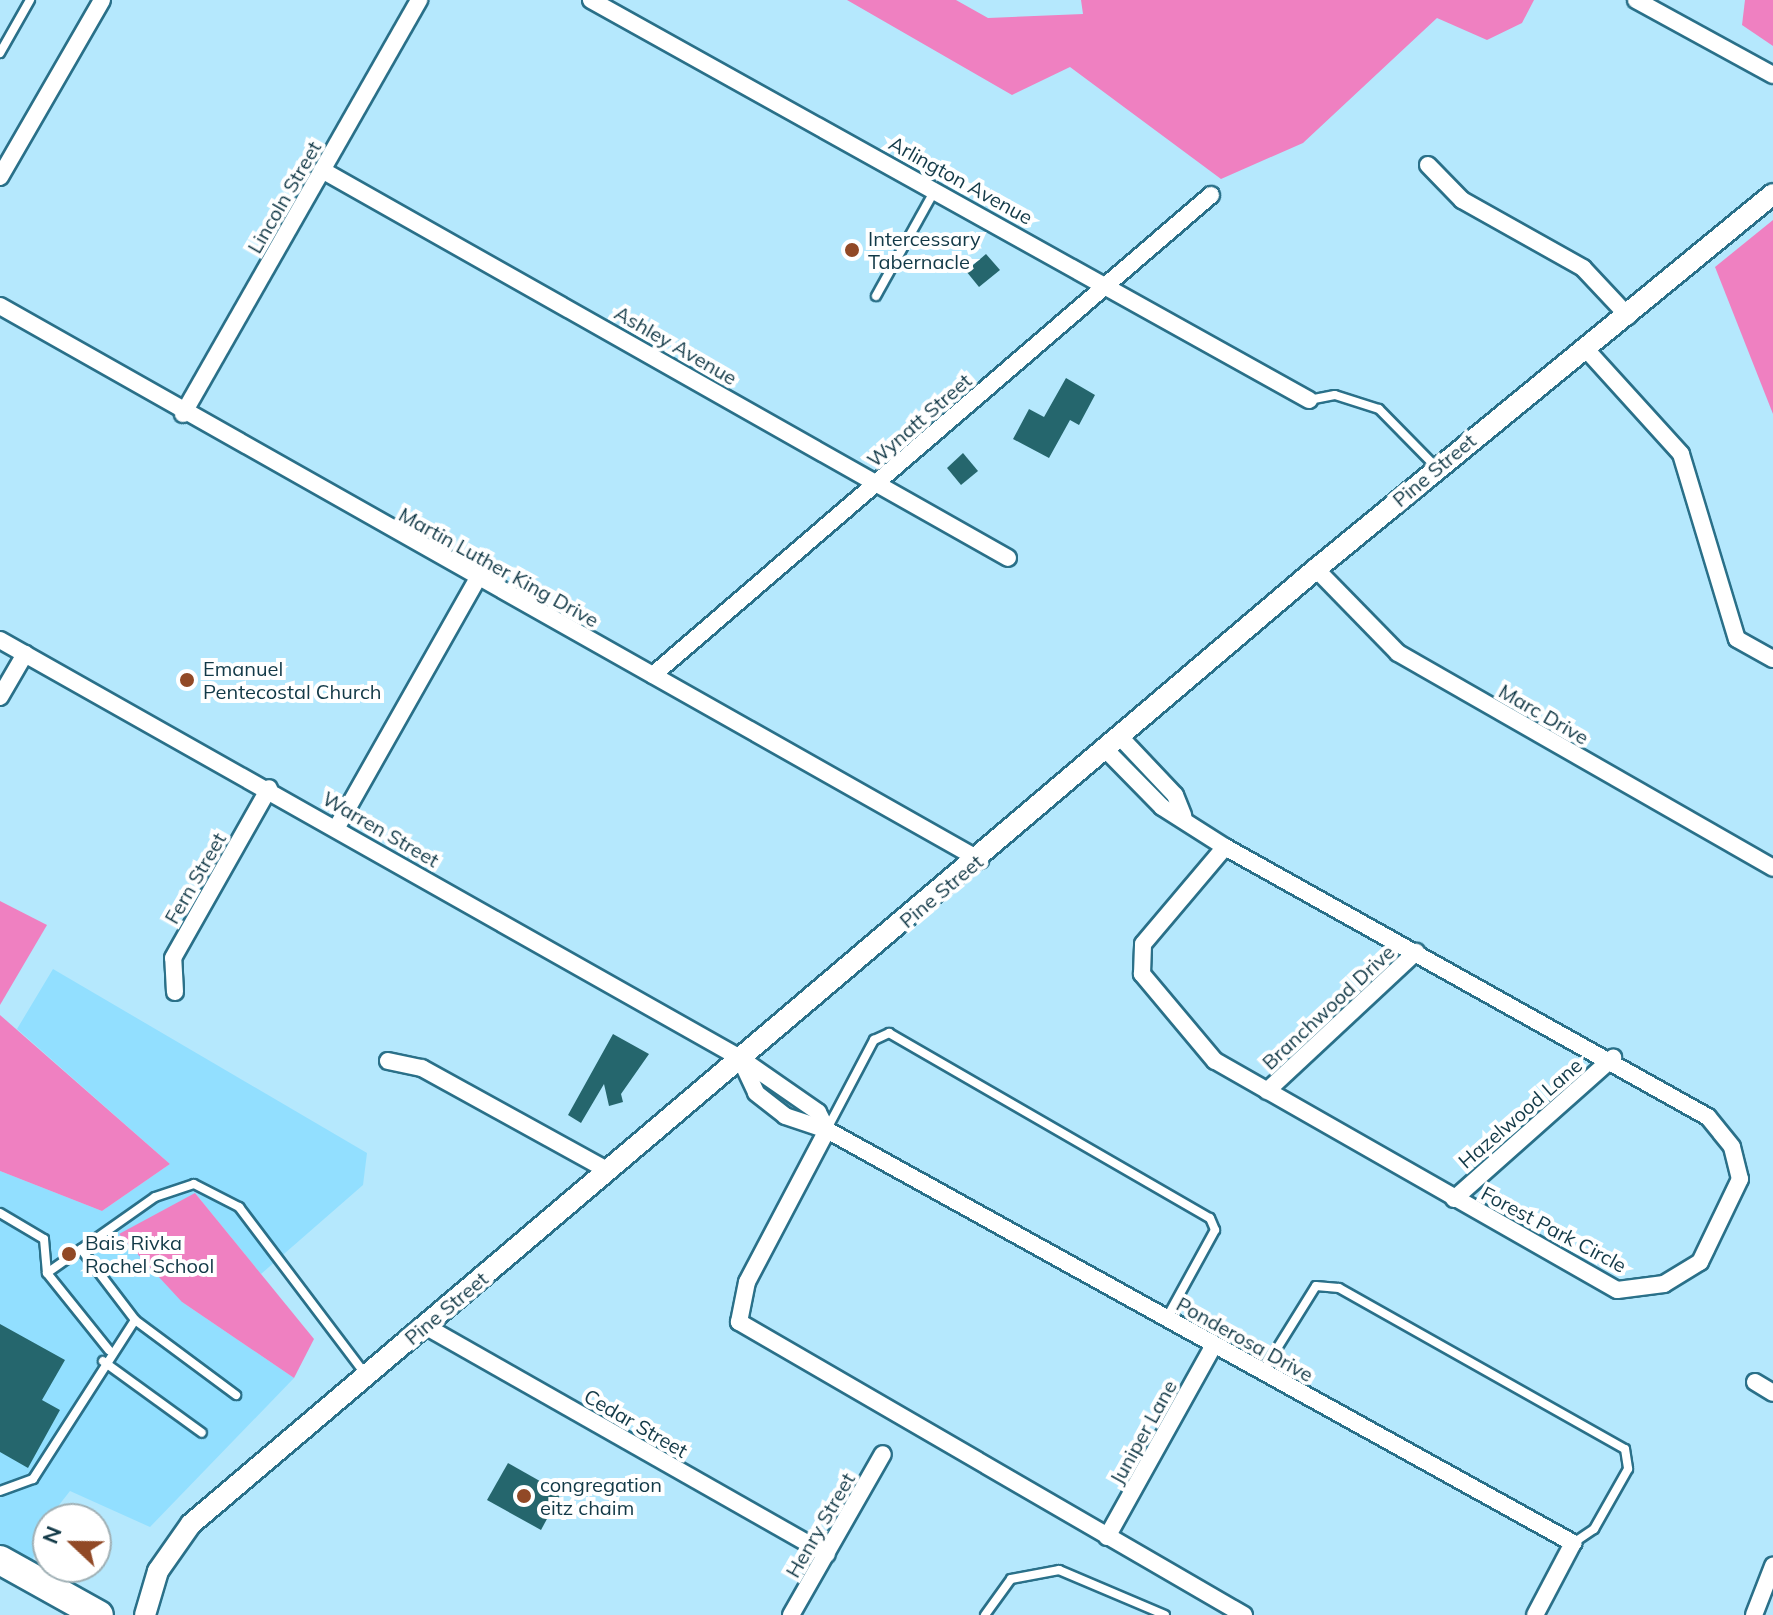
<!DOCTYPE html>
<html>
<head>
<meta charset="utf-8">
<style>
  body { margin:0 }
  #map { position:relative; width:1773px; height:1615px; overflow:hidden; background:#b5e8fd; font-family:Mulish,sans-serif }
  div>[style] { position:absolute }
  .built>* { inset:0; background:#92dfff }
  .green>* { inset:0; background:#ef80c1 }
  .building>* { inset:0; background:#25666d }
  .roads { filter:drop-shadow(2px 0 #2a7089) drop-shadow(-2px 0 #2a7089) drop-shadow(0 2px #2a7089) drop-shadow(0 -2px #2a7089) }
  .service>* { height:8px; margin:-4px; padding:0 4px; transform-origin:4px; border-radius:4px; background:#fff }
  .minor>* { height:16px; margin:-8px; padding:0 8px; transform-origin:8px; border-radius:8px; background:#fff }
  .tertiary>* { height:20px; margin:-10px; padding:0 10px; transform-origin:10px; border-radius:10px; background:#fff }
  .trunk>* { height:28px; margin:-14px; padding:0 14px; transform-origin:14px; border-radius:14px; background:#fff }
  .dots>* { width:22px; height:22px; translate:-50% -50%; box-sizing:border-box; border:4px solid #fff; border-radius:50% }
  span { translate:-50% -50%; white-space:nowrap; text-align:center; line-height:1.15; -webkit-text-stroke:8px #fff; paint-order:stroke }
  .street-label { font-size:20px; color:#123947 }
  .poi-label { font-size:20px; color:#123947 }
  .left { translate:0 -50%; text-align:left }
  .north { position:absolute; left:32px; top:1503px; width:80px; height:80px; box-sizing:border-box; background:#fff; border:2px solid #a0b0b5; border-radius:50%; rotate:292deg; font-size:22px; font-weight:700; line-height:32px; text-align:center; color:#123947 }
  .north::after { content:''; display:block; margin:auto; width:28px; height:36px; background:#914926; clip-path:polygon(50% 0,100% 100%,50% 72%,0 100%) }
</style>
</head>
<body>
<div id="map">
  <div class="built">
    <i style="clip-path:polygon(53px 969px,367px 1153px,363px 1185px,261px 1274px,195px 1193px,182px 1302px,294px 1378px,150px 1527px,70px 1491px,48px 1519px,31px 1564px,0 1547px,0 1171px,102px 1211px,170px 1164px,17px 1029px)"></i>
  </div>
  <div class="green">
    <i style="clip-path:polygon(847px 0,956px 0,988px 18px,1083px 14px,1081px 0,1534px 0,1522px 23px,1487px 40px,1437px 18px,1303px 143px,1221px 179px,1070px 67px,1012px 95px)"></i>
    <i style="clip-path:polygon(1745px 0,1773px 0,1773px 46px,1742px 25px)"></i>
    <i style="clip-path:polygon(1773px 220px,1773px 414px,1715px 267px)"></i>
    <i style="clip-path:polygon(0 901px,47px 925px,0 1005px)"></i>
    <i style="clip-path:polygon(0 1015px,170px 1164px,102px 1211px,0 1171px)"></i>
    <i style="clip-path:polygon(195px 1193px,314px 1339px,294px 1378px,182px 1302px,119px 1234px)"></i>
  </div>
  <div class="building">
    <i style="clip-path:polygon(986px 254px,1000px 270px,979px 287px,966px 271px)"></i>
    <i style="clip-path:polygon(1066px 378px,1095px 395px,1079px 425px,1070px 420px,1049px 458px,1013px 439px,1029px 409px,1044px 417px)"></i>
    <i style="clip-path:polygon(963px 453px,978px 471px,961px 485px,947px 468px)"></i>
    <i style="clip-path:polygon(613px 1034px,649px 1054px,621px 1094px,623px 1102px,609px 1106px,604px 1084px,581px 1123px,568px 1115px)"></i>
    <i style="clip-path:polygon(0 1324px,65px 1360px,42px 1400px,60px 1410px,28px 1468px,0 1452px)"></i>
    <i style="clip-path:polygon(508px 1463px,561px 1493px,541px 1530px,487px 1500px)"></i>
  </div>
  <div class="roads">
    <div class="service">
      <i style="left:0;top:53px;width:61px;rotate:-60.5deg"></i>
      <i style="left:876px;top:296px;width:119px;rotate:-60.9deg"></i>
      <i style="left:1309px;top:400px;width:26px;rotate:-11deg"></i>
      <i style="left:1335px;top:395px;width:46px;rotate:17.7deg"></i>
      <i style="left:1379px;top:409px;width:81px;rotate:45.5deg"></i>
      <i style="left:827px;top:1129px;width:101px;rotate:-62.2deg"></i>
      <i style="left:874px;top:1040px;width:17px;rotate:-25deg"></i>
      <i style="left:889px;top:1033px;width:370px;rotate:30deg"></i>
      <i style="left:1210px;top:1218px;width:13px;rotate:67deg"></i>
      <i style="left:1215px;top:1230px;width:102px;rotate:118.8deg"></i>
      <i style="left:0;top:1213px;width:51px;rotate:30.6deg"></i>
      <i style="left:44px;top:1239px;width:34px;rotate:85deg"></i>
      <i style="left:47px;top:1273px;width:99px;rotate:51.2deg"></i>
      <i style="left:81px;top:1249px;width:89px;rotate:52.7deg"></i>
      <i style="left:47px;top:1273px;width:132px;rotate:-35.1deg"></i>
      <i style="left:155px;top:1197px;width:41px;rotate:-18.4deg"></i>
      <i style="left:194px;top:1184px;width:51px;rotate:27.1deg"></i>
      <i style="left:239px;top:1207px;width:211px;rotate:52.9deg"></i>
      <i style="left:103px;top:1361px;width:122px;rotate:36deg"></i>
      <i style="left:1263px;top:1371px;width:100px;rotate:-58.1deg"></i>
      <i style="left:1316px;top:1286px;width:23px;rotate:5deg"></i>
      <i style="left:1339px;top:1288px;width:328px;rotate:29.4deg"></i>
      <i style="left:1625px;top:1449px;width:20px;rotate:81deg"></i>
      <i style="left:1628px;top:1469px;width:69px;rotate:119.5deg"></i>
      <i style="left:1594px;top:1529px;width:25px;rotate:146deg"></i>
      <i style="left:0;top:1491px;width:35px;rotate:-20deg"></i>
      <i style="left:33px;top:1479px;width:189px;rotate:-57.3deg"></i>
      <i style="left:135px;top:1320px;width:126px;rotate:36.6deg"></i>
      <i style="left:985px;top:1615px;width:44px;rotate:-54.2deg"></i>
      <i style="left:1011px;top:1579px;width:49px;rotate:-10.6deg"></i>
      <i style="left:1059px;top:1570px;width:115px;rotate:23deg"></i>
    </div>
    <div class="minor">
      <i style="left:591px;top:0;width:822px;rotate:29.12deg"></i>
      <i style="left:1636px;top:0;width:156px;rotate:28.7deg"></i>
      <i style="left:1428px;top:165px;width:49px;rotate:45.8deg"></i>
      <i style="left:1462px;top:200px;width:139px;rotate:29.3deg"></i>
      <i style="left:1583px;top:268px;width:66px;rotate:46.8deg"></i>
      <i style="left:322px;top:170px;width:788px;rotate:29.49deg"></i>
      <i style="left:0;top:177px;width:204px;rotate:-60deg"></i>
      <i style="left:0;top:306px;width:1126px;rotate:29.48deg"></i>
      <i style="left:1585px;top:348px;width:143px;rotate:47.8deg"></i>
      <i style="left:1681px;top:454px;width:193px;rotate:73.2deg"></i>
      <i style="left:1737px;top:639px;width:41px;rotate:29.1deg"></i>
      <i style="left:183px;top:414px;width:477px;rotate:-60.3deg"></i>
      <i style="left:1316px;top:569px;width:117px;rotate:45.7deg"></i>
      <i style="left:1398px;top:653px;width:432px;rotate:29.8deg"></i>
      <i style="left:0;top:640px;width:850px;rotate:29.46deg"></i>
      <i style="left:653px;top:675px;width:736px;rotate:-40.7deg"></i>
      <i style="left:0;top:697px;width:50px;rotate:-59.8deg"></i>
      <i style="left:1122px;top:739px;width:77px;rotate:46.6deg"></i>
      <i style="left:1175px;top:795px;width:22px;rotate:68deg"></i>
      <i style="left:1108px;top:752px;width:77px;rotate:45.5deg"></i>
      <i style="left:1162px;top:807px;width:75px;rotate:32.4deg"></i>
      <i style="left:1225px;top:847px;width:553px;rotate:29.21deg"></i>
      <i style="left:1708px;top:1117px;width:38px;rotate:51deg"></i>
      <i style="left:1732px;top:1147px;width:33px;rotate:76deg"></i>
      <i style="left:1740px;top:1179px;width:92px;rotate:115.7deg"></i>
      <i style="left:1700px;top:1262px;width:42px;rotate:148.6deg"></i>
      <i style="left:1664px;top:1284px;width:47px;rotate:172.7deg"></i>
      <i style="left:1617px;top:1290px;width:463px;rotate:-150.3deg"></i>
      <i style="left:1215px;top:1061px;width:114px;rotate:-130deg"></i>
      <i style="left:1142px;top:974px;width:30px;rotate:-88deg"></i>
      <i style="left:1143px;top:944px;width:127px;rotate:-49.8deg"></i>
      <i style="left:337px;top:827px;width:286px;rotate:-60.5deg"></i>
      <i style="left:175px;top:992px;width:34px;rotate:-93deg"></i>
      <i style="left:173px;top:958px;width:195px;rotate:-60.5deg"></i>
      <i style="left:388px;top:1061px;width:35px;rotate:12deg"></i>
      <i style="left:422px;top:1068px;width:211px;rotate:28.9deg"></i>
      <i style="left:1267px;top:1091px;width:204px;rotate:-43deg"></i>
      <i style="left:1454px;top:1199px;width:213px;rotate:-41.6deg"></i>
      <i style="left:425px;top:1326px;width:462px;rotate:29.6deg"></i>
      <i style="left:1755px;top:1382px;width:21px;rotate:31deg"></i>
      <i style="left:1107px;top:1537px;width:220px;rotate:-60.9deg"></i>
      <i style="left:791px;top:1615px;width:185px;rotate:-60.3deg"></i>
      <i style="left:1244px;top:1615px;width:584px;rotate:-149.88deg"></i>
      <i style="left:739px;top:1322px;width:41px;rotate:-78.7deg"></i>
      <i style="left:747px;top:1282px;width:172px;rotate:-62.2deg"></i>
      <i style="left:827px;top:1130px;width:20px;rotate:-117deg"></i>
      <i style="left:818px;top:1112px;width:95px;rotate:-145.3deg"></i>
      <i style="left:740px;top:1058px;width:38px;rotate:65deg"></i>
      <i style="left:756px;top:1093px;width:37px;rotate:38deg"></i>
      <i style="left:785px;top:1116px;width:44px;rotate:18.4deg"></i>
      <i style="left:827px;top:1130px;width:853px;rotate:28.97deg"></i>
      <i style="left:1573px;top:1543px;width:81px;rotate:117.8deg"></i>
      <i style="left:1754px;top:1615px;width:53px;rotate:-68.8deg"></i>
    </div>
    <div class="tertiary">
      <i style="left:145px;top:1615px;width:46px;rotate:-73.5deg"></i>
      <i style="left:158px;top:1571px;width:57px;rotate:-54.9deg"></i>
      <i style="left:191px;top:1524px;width:1476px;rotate:-40.33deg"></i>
      <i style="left:1316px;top:569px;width:591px;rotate:-39.37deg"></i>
    </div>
    <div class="trunk">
      <i style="left:0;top:1560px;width:113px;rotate:29.1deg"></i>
    </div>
  </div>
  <div class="dots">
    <i style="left:852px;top:250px;background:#914926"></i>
    <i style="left:187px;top:680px;background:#914926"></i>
    <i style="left:69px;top:1254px;background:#914926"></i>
    <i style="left:524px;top:1496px;background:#914926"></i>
  </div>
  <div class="street-label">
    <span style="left:961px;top:180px;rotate:29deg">Arlington Avenue</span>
    <span style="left:284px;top:197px;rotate:-60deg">Lincoln Street</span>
    <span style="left:676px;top:345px;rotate:30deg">Ashley Avenue</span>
    <span style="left:919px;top:420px;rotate:-41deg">Wynatt Street</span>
    <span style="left:1434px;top:470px;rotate:-40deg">Pine Street</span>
    <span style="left:499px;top:567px;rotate:29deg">Martin Luther King Drive</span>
    <span style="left:1544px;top:714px;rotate:30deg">Marc Drive</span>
    <span style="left:381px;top:829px;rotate:30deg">Warren Street</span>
    <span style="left:195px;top:878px;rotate:-60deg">Fern Street</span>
    <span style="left:941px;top:891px;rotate:-40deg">Pine Street</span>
    <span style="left:1328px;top:1007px;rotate:-43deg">Branchwood Drive</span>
    <span style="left:1520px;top:1113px;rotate:-41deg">Hazelwood Lane</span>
    <span style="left:1554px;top:1229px;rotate:28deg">Forest Park Circle</span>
    <span style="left:446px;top:1308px;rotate:-40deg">Pine Street</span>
    <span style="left:1245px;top:1339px;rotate:29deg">Ponderosa Drive</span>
    <span style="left:636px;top:1423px;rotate:30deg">Cedar Street</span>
    <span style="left:1143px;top:1432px;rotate:-61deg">Juniper Lane</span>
    <span style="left:820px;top:1525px;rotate:-60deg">Henry Street</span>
  </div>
  <div class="poi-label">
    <span class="left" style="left:868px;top:250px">Intercessary<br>Tabernacle</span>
    <span class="left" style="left:203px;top:680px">Emanuel<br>Pentecostal Church</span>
    <span class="left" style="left:85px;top:1254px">Bais Rivka<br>Rochel School</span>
    <span class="left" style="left:540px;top:1496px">congregation<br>eitz chaim</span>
  </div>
  <div class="north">N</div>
</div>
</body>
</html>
